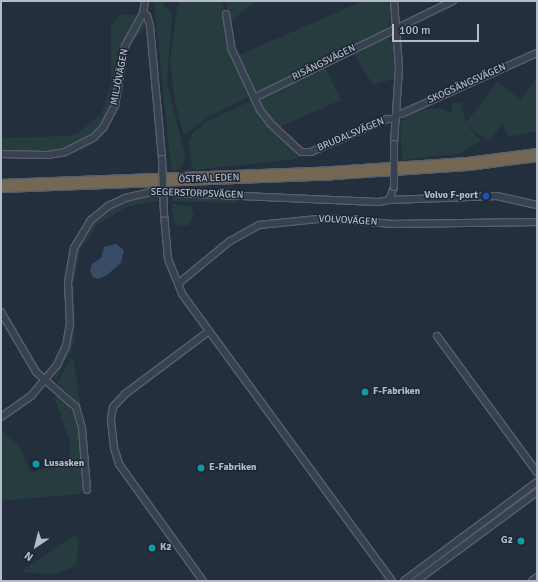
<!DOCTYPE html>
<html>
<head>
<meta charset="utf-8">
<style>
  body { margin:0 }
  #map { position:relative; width:538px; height:582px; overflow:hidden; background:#242f3e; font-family:Signika,sans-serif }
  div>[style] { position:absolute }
  .green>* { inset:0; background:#263c3f }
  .water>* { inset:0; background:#394c67 }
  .roads { filter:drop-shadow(1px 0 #565f6c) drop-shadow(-1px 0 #565f6c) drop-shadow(0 1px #565f6c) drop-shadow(0 -1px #565f6c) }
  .street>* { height:6px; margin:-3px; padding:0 3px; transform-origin:3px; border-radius:3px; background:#38414e }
  .highway>* { height:12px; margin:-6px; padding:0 6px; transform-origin:6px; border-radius:6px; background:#746855 }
  .bridges { filter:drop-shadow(1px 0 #565f6c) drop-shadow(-1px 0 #565f6c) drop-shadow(0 1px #565f6c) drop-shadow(0 -1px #565f6c) }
  .street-bridge>* { height:6px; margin:-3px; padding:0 3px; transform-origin:3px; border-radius:3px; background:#38414e }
  .dots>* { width:11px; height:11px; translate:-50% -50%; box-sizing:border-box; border:2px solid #1d2633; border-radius:50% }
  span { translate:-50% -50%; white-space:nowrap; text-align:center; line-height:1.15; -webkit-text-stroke:3px #1d2633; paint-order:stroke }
  .street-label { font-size:10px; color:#b4bcc9 }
  .poi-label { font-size:10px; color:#b4bcc9; font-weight:700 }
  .right { translate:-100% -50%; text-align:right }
  .left { translate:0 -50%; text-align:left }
  .frame { position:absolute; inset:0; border:2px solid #b4bcc9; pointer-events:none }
  .north { position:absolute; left:16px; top:526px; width:40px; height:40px; -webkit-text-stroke:3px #1d2633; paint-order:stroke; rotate:215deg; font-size:11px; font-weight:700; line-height:16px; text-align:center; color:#b4bcc9 }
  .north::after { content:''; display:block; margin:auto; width:14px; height:18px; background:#b4bcc9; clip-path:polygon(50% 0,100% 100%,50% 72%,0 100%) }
  .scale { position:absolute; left:392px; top:24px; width:87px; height:18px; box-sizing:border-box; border:2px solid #b4bcc9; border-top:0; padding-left:5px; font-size:12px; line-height:14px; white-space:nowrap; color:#b4bcc9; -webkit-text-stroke:3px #1d2633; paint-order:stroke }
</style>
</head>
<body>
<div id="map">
  <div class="green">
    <i style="clip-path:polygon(154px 1px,161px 1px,172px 14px,167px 83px,185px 156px,183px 165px,176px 170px,170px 170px,174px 166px,171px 168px)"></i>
    <i style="clip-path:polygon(223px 1px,227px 33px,251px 96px,208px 117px,184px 135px,175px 103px,170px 62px,177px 7px,180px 1px)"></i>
    <i style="clip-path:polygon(226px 1px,257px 1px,229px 22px)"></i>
    <i style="clip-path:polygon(363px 1px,384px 1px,392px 6px,392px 19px,386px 28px,377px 36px,254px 94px,237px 56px)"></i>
    <i style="clip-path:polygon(124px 14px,134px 15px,138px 18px,125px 39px,114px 101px,100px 126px,73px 146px,61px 150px,1px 150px,1px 138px,67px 136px,80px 132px,102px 113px,111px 85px,111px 26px,117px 17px)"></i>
    <i style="clip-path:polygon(144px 23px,145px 28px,135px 38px,129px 49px,119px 107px,108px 128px,100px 137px,88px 147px,64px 157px,41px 159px,1px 157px,64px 156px,87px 146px,99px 136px,118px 106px,127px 52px,132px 38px)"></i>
    <i style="clip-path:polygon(388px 37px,396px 49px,396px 78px,373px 85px,354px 54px)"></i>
    <i style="clip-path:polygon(324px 66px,341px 100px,277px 128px,262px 110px,260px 102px,262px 96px)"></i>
    <i style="clip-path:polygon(537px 77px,537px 131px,508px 137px,502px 125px,509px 115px,489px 141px,467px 125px,481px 141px,458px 154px,402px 160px,400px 122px,415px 110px,442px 108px,451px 113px,453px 103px,461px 103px,466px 123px,497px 82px,521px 100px)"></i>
    <i style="clip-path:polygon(253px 100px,274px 130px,295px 151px,297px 159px,195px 170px,191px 166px,189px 142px,192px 134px,207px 121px)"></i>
    <i style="clip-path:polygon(158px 195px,158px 201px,126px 207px,98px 224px,80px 250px,74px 283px,71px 283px,75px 254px,80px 241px,97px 220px,121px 203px)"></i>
    <i style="clip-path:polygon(172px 195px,243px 199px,233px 203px,172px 201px)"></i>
    <i style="clip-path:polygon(172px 204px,191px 206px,194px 214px,189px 225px,179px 226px,173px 220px,172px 207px,174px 208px)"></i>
    <i style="clip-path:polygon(74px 288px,75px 336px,71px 351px,55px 381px,55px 376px,65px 358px,72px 336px,72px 289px)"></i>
    <i style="clip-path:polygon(71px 358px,73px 358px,82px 414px,75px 400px,57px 383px)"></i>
    <i style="clip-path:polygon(54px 396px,63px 399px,73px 412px,79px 435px,84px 488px,79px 494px,1px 501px,1px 431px,18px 444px,31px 473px,70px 458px,70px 442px)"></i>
    <i style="clip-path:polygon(74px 535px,79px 541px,76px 566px,54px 574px,21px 572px)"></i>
  </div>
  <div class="water">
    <i style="clip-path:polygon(116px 244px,124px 250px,121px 263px,107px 275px,98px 279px,93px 277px,90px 271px,92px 264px,101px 258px,104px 247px)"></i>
  </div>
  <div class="roads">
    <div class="street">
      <i style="left:145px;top:1px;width:12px;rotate:99deg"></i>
      <i style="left:143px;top:13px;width:5px;rotate:37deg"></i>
      <i style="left:147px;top:16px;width:10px;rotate:73deg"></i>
      <i style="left:150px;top:26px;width:134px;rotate:84.8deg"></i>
      <i style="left:394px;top:1px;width:67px;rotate:85.7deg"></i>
      <i style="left:399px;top:68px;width:76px;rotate:93.8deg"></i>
      <i style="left:226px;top:14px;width:36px;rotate:81deg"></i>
      <i style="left:232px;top:50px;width:66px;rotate:65deg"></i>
      <i style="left:260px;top:110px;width:18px;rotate:52deg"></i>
      <i style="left:271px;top:124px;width:41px;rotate:43deg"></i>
      <i style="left:301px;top:152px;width:10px"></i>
      <i style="left:311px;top:152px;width:83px;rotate:-23.5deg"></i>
      <i style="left:387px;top:119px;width:8px"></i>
      <i style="left:254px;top:98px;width:221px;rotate:-26deg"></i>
      <i style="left:396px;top:113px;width:5px;rotate:11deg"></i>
      <i style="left:401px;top:114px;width:149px;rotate:-24.2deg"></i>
      <i style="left:1px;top:154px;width:46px;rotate:1.2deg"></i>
      <i style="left:47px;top:155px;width:18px;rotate:-9deg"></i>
      <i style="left:65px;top:152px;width:33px;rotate:-27deg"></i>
      <i style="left:94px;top:137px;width:13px;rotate:-45deg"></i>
      <i style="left:103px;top:128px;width:26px;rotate:-62deg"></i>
      <i style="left:115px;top:105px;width:60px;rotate:-80.4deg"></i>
      <i style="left:125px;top:46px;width:38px;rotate:-61deg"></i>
      <i style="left:389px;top:200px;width:108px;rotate:-2.1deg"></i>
      <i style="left:497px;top:196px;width:41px;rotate:12.7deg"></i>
      <i style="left:164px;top:214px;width:45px;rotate:84.9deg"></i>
      <i style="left:168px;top:259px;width:38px;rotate:68deg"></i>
      <i style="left:182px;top:294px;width:356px;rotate:53.8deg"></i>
      <i style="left:179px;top:283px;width:66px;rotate:-39.5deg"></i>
      <i style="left:230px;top:241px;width:33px;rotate:-29deg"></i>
      <i style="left:259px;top:225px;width:69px;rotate:-5.8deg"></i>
      <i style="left:328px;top:218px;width:64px;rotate:5.4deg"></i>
      <i style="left:392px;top:224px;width:145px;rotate:-0.8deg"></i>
      <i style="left:1px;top:312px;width:69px;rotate:59.7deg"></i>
      <i style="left:36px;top:372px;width:53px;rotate:41.2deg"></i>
      <i style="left:76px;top:407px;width:22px;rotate:74deg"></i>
      <i style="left:82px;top:428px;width:62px;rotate:85.4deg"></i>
      <i style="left:437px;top:336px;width:169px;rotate:53.7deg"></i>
      <i style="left:1px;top:417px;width:37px;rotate:-35deg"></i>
      <i style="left:31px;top:396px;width:40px;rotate:-50deg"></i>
      <i style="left:57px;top:365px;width:21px;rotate:-65deg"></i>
      <i style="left:66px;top:346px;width:22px;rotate:-80deg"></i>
      <i style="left:70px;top:324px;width:42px;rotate:-92.7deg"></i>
      <i style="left:68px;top:282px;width:35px;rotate:-80deg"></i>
      <i style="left:74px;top:248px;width:33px;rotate:-59deg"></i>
      <i style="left:91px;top:220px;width:22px;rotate:-39deg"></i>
      <i style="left:108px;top:206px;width:19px;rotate:-25deg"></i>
      <i style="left:125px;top:198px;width:27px;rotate:-13deg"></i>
      <i style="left:151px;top:192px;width:227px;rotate:2.5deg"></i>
      <i style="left:378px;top:202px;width:11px;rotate:-10deg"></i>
      <i style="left:389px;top:200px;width:14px;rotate:-69deg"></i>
      <i style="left:203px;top:581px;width:144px;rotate:-125.7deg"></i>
      <i style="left:119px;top:464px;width:17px;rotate:-107deg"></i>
      <i style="left:114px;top:448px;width:30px;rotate:-96deg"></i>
      <i style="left:111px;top:418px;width:11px;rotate:-80deg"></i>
      <i style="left:113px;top:407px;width:18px;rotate:-47deg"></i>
      <i style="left:125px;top:394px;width:104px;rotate:-36.8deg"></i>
      <i style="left:404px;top:581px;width:166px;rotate:-36.7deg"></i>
      <i style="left:416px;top:581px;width:150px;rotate:-36.3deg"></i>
      <i style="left:532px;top:581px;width:6px;rotate:-39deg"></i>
    </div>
    <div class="highway">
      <i style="left:1px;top:186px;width:332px;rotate:-2.2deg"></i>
      <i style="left:333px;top:173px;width:135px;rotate:-3.8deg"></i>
      <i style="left:468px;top:164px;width:70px;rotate:-7.4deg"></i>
    </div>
  </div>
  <div class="bridges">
    <div class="street-bridge">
      <i style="left:162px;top:159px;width:55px;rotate:87.9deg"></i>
      <i style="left:394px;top:187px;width:43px;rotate:-90deg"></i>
    </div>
  </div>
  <div class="dots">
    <i style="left:486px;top:196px;background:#1a4fb4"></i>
    <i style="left:365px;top:392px;background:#0f9aa8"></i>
    <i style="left:36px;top:464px;background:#0f9aa8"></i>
    <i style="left:201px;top:468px;background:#0f9aa8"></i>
    <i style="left:521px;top:541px;background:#0f9aa8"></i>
    <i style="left:152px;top:548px;background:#0f9aa8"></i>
  </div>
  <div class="street-label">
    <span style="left:324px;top:63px;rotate:-26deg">RISÄNGSVÄGEN</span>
    <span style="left:120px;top:77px;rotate:-79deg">MILJÖVÄGEN</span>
    <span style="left:467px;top:84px;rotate:-24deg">SKOGSÄNGSVÄGEN</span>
    <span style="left:351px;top:135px;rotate:-23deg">BRUDALSVÄGEN</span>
    <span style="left:209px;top:179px;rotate:-2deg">ÖSTRA LEDEN</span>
    <span style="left:197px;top:194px;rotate:2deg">SEGERSTORPSVÄGEN</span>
    <span style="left:348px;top:221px;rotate:3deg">VOLVOVÄGEN</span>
  </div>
  <div class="poi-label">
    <span class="right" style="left:478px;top:196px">Volvo F-port</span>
    <span class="left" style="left:373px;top:392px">F-Fabriken</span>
    <span class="left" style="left:44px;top:464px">Lusasken</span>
    <span class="left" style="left:209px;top:468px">E-Fabriken</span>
    <span class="right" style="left:513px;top:541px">G2</span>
    <span class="left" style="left:160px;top:548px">K2</span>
  </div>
  <div class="frame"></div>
  <div class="north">N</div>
  <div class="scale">100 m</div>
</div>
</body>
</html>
